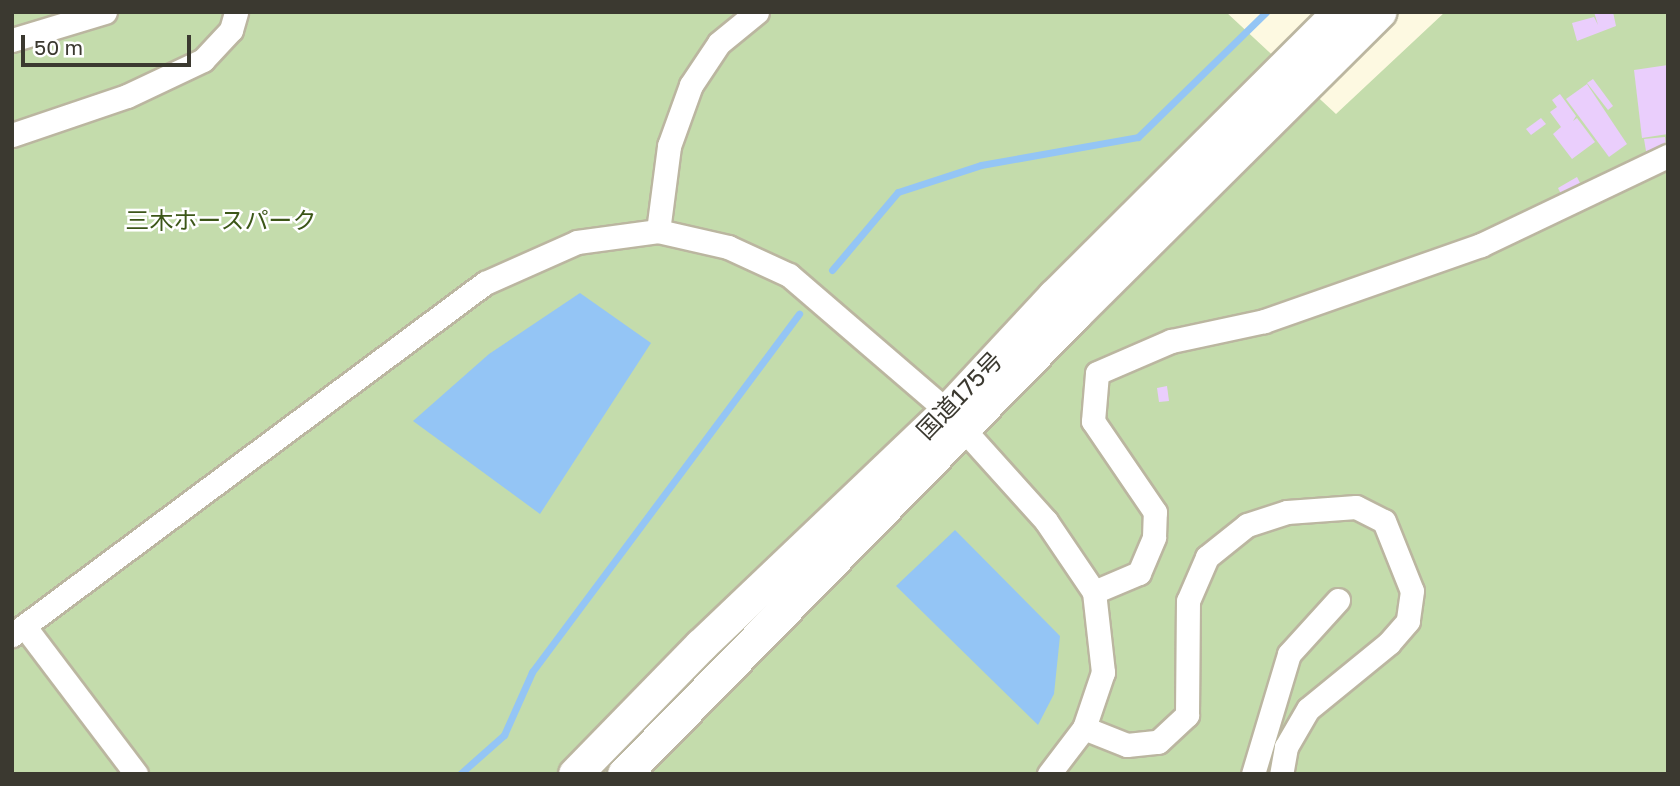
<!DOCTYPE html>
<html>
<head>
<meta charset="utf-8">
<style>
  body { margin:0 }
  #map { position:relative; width:1680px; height:786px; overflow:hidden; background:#fdf9e1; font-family:"Golos Text","Noto Sans JP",sans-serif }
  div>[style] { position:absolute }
  .green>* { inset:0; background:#c4dcac }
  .water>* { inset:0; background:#94c5f5 }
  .stream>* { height:7px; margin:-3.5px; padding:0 3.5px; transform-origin:3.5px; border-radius:3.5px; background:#94c5f5 }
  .building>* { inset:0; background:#eacefc }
  .roads { filter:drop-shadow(2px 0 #bbb6a0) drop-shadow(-2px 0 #bbb6a0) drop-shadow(0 2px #bbb6a0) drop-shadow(0 -2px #bbb6a0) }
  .minor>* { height:23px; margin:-11.5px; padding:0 11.5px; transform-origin:11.5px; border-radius:11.5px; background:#fff }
  .highway>* { height:33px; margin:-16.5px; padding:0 16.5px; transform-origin:16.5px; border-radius:16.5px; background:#fff }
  span { translate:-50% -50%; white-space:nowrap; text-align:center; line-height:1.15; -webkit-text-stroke:5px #fff; paint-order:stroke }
  .park-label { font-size:24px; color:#3c5618 }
  .street-label { font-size:24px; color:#3b3930 }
  .frame { position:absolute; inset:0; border:14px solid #3b3930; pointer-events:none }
  .scale { position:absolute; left:21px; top:35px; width:170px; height:32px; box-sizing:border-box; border:4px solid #3b3930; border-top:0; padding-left:9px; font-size:21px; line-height:24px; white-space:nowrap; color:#3b3930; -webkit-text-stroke:5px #fff; paint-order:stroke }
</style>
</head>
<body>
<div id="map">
  <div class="green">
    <i style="clip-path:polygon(12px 12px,1226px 12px,1336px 114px,1445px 12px,1668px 12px,1668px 774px,12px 774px)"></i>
  </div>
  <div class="water">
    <i style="clip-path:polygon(580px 293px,651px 343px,540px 514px,413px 421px,489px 354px)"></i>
    <i style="clip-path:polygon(955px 530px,1060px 636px,1054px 694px,1038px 725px,896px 586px)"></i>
  </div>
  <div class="stream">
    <i style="left:832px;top:270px;width:102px;rotate:-49.8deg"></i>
    <i style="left:898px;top:192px;width:87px;rotate:-18deg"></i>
    <i style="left:981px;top:165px;width:159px;rotate:-10.1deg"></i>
    <i style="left:1138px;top:137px;width:179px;rotate:-44.3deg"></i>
    <i style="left:460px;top:774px;width:59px;rotate:-41.6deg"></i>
    <i style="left:504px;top:735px;width:69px;rotate:-66deg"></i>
    <i style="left:532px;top:672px;width:447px;rotate:-53.3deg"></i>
  </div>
  <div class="building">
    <i style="clip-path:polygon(1594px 12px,1613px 12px,1616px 26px,1577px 41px,1572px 23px,1594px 17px,1598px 25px)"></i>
    <i style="clip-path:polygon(1668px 65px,1668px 134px,1642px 138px,1634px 70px)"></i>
    <i style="clip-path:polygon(1593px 79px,1613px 106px,1608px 110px,1587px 83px)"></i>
    <i style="clip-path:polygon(1587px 84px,1627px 144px,1609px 157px,1566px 99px)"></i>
    <i style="clip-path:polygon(1560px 94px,1576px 116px,1573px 121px,1577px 118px,1595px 142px,1572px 159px,1553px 134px,1561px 127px,1550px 112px,1557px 107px,1552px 100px)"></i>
    <i style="clip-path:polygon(1541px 118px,1546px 124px,1531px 135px,1526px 129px)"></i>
    <i style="clip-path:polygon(1665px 137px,1666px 149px,1646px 151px,1644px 139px)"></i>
    <i style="clip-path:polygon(1577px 177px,1582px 187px,1563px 198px,1558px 188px)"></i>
    <i style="clip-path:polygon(1167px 386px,1169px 401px,1159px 402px,1157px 388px)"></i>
  </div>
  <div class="roads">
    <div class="minor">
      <i style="left:12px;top:40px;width:97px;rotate:-16.8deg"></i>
      <i style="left:12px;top:135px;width:121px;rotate:-18.7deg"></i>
      <i style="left:127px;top:96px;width:84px;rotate:-25.3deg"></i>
      <i style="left:203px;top:60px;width:41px;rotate:-47deg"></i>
      <i style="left:231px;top:30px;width:19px;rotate:-74deg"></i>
      <i style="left:658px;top:231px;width:86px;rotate:-82.6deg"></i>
      <i style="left:669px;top:146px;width:65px;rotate:-70.2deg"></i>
      <i style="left:691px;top:85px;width:50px;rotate:-56.3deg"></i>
      <i style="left:719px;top:43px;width:49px;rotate:-39.2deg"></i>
      <i style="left:965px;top:431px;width:121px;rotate:48deg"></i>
      <i style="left:1046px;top:521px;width:86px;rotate:55.9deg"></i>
      <i style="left:1094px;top:592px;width:81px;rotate:83.6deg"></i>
      <i style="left:1103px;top:672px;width:59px;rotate:108.7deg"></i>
      <i style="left:1084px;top:728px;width:58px;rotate:127.3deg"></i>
      <i style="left:1094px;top:592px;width:49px;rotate:-22.9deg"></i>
      <i style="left:1139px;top:573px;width:39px;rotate:-67deg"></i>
      <i style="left:1154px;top:537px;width:25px;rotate:-88deg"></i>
      <i style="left:1155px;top:512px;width:110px;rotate:-124.3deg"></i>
      <i style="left:1093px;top:421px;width:48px;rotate:-85.2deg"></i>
      <i style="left:1097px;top:373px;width:81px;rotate:-23.4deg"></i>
      <i style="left:1171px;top:341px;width:95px;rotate:-12.1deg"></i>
      <i style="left:1264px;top:321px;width:230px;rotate:-19.3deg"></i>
      <i style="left:1481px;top:245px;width:207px;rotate:-25.5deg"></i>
      <i style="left:25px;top:627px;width:184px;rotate:52.9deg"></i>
      <i style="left:12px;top:635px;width:590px;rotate:-36.66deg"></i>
      <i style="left:485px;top:283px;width:101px;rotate:-24deg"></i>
      <i style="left:577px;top:242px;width:82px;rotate:-7.7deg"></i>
      <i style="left:658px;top:231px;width:72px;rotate:12.9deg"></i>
      <i style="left:728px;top:247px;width:67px;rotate:24.7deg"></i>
      <i style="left:789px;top:275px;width:208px;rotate:40.7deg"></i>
      <i style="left:1084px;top:728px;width:46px;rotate:21.6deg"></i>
      <i style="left:1127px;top:745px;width:31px;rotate:-6deg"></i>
      <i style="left:1158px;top:742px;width:40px;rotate:-43deg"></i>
      <i style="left:1187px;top:715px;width:114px;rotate:-89.5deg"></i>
      <i style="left:1188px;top:601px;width:48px;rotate:-66.6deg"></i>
      <i style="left:1207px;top:557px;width:51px;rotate:-38.7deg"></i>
      <i style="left:1247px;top:525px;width:42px;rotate:-18deg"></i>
      <i style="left:1287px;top:512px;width:69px;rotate:-4.1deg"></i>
      <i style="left:1356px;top:507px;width:31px;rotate:27deg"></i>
      <i style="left:1384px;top:521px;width:75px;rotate:68.2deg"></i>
      <i style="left:1412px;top:591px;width:30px;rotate:98deg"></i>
      <i style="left:1408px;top:621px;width:29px;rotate:131deg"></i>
      <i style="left:1389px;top:643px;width:104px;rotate:140.8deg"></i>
      <i style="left:1308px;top:709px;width:44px;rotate:120.1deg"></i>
      <i style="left:1286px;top:747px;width:27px;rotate:100deg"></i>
      <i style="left:1253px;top:774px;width:125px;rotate:-73.3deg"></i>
      <i style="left:1289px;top:654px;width:73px;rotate:-47.8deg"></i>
    </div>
    <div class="highway">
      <i style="left:575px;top:774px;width:180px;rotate:-45.7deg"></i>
      <i style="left:701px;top:645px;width:340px;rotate:-43.6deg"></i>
      <i style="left:947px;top:411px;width:157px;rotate:-47.1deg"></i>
      <i style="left:1054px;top:296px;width:402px;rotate:-44.9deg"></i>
      <i style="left:624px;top:774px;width:644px;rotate:-45.57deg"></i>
      <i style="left:1075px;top:314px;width:429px;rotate:-44.8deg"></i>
    </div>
  </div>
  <div class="park-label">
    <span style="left:221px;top:220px">三木ホースパーク</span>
  </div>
  <div class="street-label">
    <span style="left:959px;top:395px;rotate:-46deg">国道175号</span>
  </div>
  <div class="frame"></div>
  <div class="scale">50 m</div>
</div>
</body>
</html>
